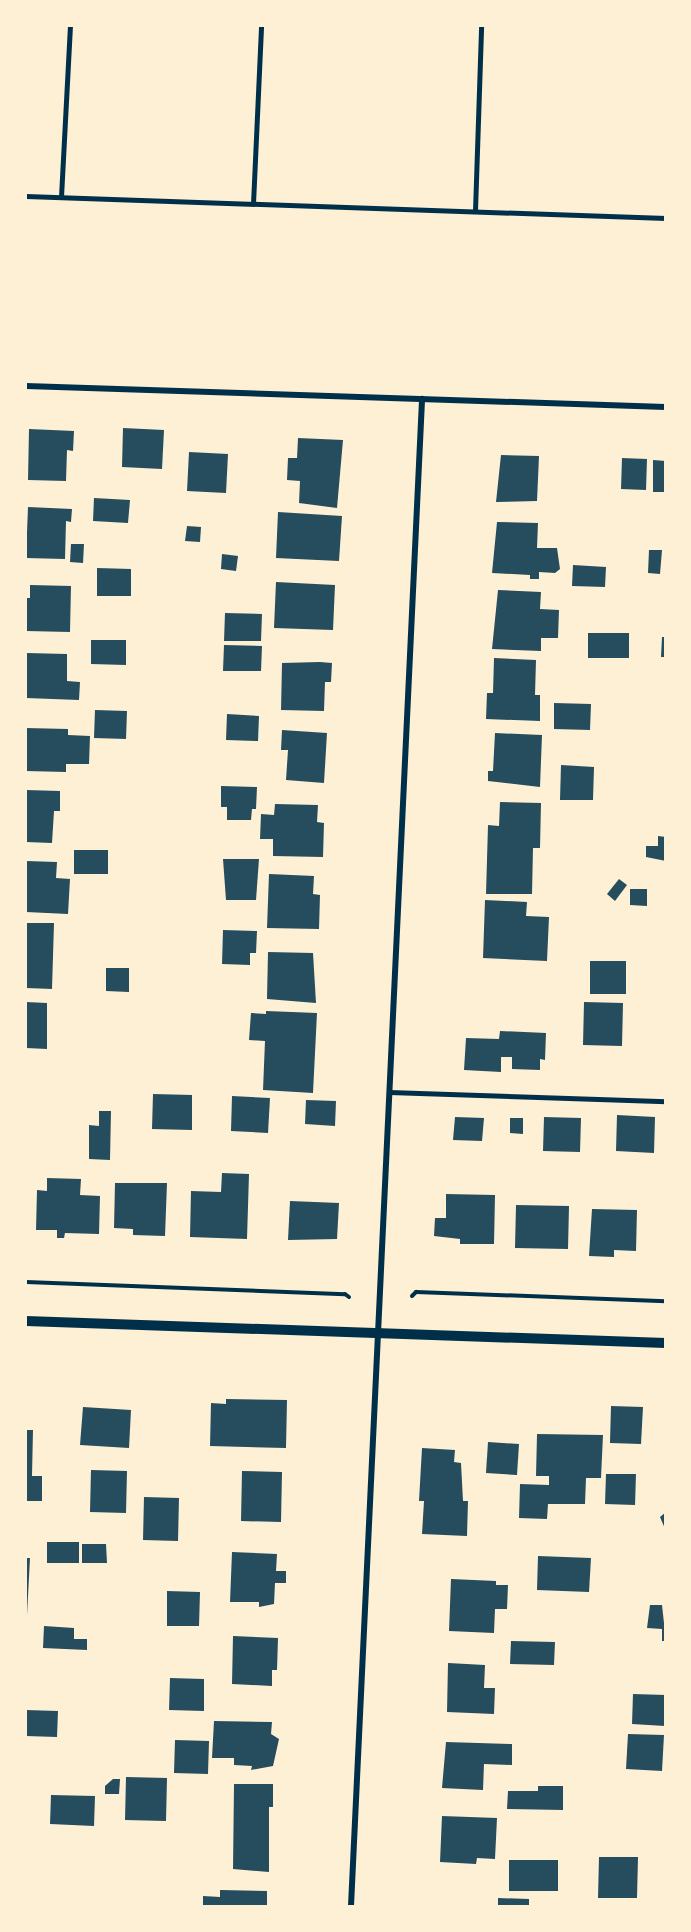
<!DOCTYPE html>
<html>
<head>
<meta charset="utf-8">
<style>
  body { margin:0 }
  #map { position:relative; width:691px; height:1932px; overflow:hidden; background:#fdf0d5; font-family:Inter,sans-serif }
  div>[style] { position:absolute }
  .building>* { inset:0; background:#264d5e }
  .path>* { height:4px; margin:-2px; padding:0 2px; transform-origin:2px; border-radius:2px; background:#003049 }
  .service>* { height:4.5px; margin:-2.25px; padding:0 2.25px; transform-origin:2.25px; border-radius:2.25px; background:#003049 }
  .minor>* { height:6px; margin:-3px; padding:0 3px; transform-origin:3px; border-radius:3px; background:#003049 }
  .tertiary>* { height:10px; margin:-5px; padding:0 5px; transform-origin:5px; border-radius:5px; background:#003049 }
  span { translate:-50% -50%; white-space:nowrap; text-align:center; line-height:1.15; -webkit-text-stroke:6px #fdf0d5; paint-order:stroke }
  .frame { position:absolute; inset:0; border:27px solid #fdf0d5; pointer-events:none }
</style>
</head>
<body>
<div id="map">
  <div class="building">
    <i style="clip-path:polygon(123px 428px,164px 430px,162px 469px,122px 467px)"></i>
    <i style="clip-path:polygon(29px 429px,74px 431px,73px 451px,67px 450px,66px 481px,28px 480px)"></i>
    <i style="clip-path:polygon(298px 438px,343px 440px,337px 508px,299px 503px,300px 481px,287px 480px,288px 458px,297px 458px)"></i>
    <i style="clip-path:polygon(189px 452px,228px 454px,226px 493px,187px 491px)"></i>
    <i style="clip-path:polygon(501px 455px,539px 456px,537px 501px,496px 502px)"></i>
    <i style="clip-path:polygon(622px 458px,647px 459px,646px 490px,621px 489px)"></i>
    <i style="clip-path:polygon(653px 460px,666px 461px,666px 492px,653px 492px)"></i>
    <i style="clip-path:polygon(94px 498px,130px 500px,128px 523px,93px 521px)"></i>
    <i style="clip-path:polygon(28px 507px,72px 509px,71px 522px,66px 521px,65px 559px,26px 558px)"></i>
    <i style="clip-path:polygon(278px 512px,342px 516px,339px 561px,276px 558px)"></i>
    <i style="clip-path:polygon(497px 522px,538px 523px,537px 548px,557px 548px,560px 569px,555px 573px,539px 572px,539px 579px,530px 579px,530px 575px,492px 573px)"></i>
    <i style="clip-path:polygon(187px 526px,201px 527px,200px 542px,185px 541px)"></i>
    <i style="clip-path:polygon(71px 544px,84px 544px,83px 563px,70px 562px)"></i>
    <i style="clip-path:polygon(649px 550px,662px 550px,660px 574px,648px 573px)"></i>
    <i style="clip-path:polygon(222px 554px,238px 556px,236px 571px,221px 569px)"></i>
    <i style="clip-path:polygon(573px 565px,606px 567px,605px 587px,572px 586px)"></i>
    <i style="clip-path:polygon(97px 568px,131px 569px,131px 596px,97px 596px)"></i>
    <i style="clip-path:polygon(276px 582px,335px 585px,333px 630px,274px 628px)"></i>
    <i style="clip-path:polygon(30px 585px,71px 586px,70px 632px,26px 631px,26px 598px,30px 598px)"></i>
    <i style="clip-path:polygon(498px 590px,541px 592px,540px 609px,559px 610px,558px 638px,541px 638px,541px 651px,492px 649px)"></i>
    <i style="clip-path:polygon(225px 613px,262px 614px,261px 641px,224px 641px)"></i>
    <i style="clip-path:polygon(588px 633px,629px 633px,629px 658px,588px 658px)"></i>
    <i style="clip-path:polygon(662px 637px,666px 637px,666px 657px,661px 657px)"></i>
    <i style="clip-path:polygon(91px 640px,126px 640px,126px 665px,91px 664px)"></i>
    <i style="clip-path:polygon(224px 645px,262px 646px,261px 671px,223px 671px)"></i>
    <i style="clip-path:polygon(26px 653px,67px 654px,67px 681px,80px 682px,79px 700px,26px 698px)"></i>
    <i style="clip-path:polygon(494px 658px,536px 660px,535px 695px,540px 695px,540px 721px,486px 719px,487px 693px,493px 693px)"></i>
    <i style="clip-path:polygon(320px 662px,332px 663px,331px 682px,325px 682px,324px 711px,281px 710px,282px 663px)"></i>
    <i style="clip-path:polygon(554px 703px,591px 704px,590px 730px,554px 729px)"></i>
    <i style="clip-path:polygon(95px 710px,127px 711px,126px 739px,94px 738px)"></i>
    <i style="clip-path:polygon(227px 714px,259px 716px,258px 741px,226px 740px)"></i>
    <i style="clip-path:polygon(26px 728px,68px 729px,68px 735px,90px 736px,89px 764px,66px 764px,66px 772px,26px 771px)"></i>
    <i style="clip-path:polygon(282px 730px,327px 733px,324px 783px,286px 780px,288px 750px,281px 750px)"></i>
    <i style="clip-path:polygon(495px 733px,542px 735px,540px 787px,488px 781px,488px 771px,493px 771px)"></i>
    <i style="clip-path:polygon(561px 765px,594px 767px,593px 800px,560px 800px)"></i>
    <i style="clip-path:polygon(221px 786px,257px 787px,256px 809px,252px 809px,251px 820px,227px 820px,227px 807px,221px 807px)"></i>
    <i style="clip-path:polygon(26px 790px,60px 791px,60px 811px,54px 811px,52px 843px,26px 842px)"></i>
    <i style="clip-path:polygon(500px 802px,541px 803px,540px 848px,533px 848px,532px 894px,486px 894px,488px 825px,499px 826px)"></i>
    <i style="clip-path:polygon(275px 804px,318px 805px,317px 822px,324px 823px,323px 857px,273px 856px,273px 839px,260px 839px,261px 814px,274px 815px)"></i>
    <i style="clip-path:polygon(658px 836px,666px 837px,666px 861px,646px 857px,646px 846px,658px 846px)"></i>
    <i style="clip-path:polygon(74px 850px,108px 850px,108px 874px,74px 874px)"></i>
    <i style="clip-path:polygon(223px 859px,259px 859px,256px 900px,226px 900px)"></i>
    <i style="clip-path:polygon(26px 861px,57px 862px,56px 878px,70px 879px,68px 914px,26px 912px)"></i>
    <i style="clip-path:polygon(269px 874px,314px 876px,313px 894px,320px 895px,319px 929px,267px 928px)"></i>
    <i style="clip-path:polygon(619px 879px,627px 885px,615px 901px,607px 894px)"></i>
    <i style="clip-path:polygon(630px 889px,647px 889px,647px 906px,630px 905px)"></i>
    <i style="clip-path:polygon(485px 900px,527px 902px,526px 916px,549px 917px,547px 961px,483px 958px)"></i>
    <i style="clip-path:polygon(26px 923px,54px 923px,52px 989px,26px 988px)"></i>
    <i style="clip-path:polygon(223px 930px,257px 931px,256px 953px,250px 953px,250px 965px,222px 964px)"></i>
    <i style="clip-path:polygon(268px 952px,313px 953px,316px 1003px,267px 999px)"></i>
    <i style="clip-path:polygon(590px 961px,626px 961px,626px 994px,590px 994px)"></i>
    <i style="clip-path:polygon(106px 968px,129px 968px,129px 992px,106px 991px)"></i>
    <i style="clip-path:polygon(26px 1002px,47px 1003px,47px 1049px,26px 1048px)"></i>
    <i style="clip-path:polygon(584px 1002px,623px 1003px,622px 1046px,583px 1045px)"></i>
    <i style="clip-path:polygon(266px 1011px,317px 1013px,313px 1093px,263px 1090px,265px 1041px,249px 1040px,251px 1013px,266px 1014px)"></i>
    <i style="clip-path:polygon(500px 1031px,546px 1033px,545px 1060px,540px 1059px,540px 1070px,512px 1069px,512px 1057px,501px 1057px,501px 1072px,464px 1070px,466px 1038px,499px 1039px)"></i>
    <i style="clip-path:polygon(153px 1094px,192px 1095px,192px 1130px,152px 1129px)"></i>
    <i style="clip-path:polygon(232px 1096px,270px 1098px,268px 1133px,231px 1131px)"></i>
    <i style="clip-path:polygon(306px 1100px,336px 1101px,335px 1126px,305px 1124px)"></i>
    <i style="clip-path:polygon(99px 1111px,111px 1111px,110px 1160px,89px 1159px,89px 1125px,99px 1126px)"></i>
    <i style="clip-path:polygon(617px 1115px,655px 1117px,654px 1153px,616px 1151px)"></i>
    <i style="clip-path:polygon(455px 1117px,484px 1118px,482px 1141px,453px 1140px)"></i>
    <i style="clip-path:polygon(544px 1117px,581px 1118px,580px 1152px,543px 1151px)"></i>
    <i style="clip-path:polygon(510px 1118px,523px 1118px,523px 1134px,510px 1133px)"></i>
    <i style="clip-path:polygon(222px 1173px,249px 1174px,247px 1239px,190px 1237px,191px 1191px,221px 1192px)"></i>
    <i style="clip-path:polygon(47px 1178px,81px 1179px,80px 1195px,100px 1196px,99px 1234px,65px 1233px,64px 1238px,57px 1238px,57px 1230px,36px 1230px,37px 1190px,47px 1191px)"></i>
    <i style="clip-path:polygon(115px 1183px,167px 1183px,165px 1236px,133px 1235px,133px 1229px,114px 1228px)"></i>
    <i style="clip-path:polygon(446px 1194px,495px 1195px,494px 1244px,460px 1244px,460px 1239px,434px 1236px,435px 1218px,446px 1218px)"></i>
    <i style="clip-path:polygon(290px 1201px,339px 1203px,337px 1239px,288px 1240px)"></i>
    <i style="clip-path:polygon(516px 1205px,569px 1206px,568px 1249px,515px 1248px)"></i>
    <i style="clip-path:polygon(592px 1209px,637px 1210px,636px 1251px,614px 1250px,614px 1257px,589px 1256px)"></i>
    <i style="clip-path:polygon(226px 1399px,287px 1400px,286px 1448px,210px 1446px,211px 1403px,226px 1404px)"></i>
    <i style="clip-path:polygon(611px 1406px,643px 1407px,641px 1444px,610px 1443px)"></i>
    <i style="clip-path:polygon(83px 1407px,131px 1410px,129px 1448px,80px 1445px)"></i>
    <i style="clip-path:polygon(26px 1430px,33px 1430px,32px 1476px,42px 1476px,42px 1501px,26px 1501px)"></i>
    <i style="clip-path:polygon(537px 1434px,603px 1435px,601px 1478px,586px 1478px,585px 1504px,548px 1504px,547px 1519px,519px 1518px,520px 1484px,549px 1485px,549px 1476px,536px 1476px)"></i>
    <i style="clip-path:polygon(488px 1442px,519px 1444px,517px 1475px,486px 1473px)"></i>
    <i style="clip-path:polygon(422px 1448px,455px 1450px,454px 1462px,461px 1463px,463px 1501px,468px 1501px,467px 1536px,422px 1534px,424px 1501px,419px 1501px)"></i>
    <i style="clip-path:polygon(91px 1470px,127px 1471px,126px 1513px,90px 1512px)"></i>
    <i style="clip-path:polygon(242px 1471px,282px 1472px,281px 1522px,241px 1521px)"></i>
    <i style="clip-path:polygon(606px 1474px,636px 1474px,635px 1505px,605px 1504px)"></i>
    <i style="clip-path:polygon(144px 1497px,179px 1498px,178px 1541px,143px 1540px)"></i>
    <i style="clip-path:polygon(666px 1512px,666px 1531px,660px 1517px)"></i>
    <i style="clip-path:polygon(47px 1542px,79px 1542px,79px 1563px,47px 1563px)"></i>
    <i style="clip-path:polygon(82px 1544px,106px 1544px,107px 1563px,82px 1563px)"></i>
    <i style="clip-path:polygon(232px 1552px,277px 1554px,276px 1571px,286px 1571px,286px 1583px,275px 1583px,274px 1604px,259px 1607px,259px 1602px,230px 1602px)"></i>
    <i style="clip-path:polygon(538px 1556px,591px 1558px,589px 1592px,537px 1590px)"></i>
    <i style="clip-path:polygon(26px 1558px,30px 1558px,27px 1615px,26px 1615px)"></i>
    <i style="clip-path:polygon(451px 1579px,496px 1581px,496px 1585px,508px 1585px,507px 1609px,495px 1609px,494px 1633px,449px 1631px)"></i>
    <i style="clip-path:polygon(167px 1591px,200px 1592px,199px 1626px,167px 1626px)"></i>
    <i style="clip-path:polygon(650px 1605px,662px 1605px,666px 1641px,662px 1641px,662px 1629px,647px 1628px)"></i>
    <i style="clip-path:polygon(44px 1626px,74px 1628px,74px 1639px,87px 1639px,87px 1650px,43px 1648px)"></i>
    <i style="clip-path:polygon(233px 1636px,278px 1638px,277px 1670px,272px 1670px,272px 1686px,232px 1684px)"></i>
    <i style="clip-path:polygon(511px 1641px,555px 1642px,554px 1665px,510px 1664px)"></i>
    <i style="clip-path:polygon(448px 1663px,485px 1665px,484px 1688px,495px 1688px,494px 1714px,447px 1712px)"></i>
    <i style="clip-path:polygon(170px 1678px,204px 1679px,204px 1711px,169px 1710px)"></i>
    <i style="clip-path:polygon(633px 1694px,666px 1695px,665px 1726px,632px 1724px)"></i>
    <i style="clip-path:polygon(26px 1710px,58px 1711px,57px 1737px,26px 1736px)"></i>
    <i style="clip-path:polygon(214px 1721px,272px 1722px,271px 1734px,279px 1739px,273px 1766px,251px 1770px,252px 1766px,234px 1765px,234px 1758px,212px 1758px)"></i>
    <i style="clip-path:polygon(628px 1734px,664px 1735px,662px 1771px,626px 1769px)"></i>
    <i style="clip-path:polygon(175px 1740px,209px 1741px,208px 1774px,174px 1773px)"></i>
    <i style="clip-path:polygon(446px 1742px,512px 1744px,512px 1765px,484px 1764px,483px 1790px,442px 1788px)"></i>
    <i style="clip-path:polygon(126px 1777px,167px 1778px,166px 1821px,125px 1820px)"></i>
    <i style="clip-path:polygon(113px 1779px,120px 1779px,119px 1794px,105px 1794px,105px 1786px)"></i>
    <i style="clip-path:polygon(234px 1784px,273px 1784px,273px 1807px,269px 1807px,269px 1872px,233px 1869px)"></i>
    <i style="clip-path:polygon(538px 1786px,563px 1786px,563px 1810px,507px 1809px,508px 1791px,538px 1791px)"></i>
    <i style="clip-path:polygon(51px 1795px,95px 1796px,94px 1826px,50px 1824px)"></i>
    <i style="clip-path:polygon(442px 1816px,497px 1818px,495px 1859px,477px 1858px,476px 1864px,440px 1862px)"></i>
    <i style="clip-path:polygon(599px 1857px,638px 1857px,637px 1898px,598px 1898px)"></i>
    <i style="clip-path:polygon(509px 1860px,558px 1860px,558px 1891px,509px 1891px)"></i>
    <i style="clip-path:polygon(220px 1890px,267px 1891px,267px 1906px,203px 1906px,203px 1896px,220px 1897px)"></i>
    <i style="clip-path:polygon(498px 1898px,529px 1899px,529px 1906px,498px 1906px)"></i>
  </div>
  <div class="path">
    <i style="left:26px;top:1282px;width:319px;rotate:2.2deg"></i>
    <i style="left:345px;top:1294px;width:5px;rotate:37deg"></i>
    <i style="left:412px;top:1296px;width:6px;rotate:-45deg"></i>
    <i style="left:416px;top:1292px;width:250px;rotate:2.1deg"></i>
  </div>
  <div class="service">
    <i style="left:26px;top:196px;width:640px;rotate:1.97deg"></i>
    <i style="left:61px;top:197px;width:171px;rotate:-87deg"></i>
    <i style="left:253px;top:204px;width:178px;rotate:-87.4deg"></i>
    <i style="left:475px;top:211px;width:185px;rotate:-88.1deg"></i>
    <i style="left:389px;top:1092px;width:277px;rotate:1.9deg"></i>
  </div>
  <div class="minor">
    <i style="left:26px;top:386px;width:640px;rotate:1.88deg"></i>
    <i style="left:351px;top:1906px;width:1509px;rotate:-87.3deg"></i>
  </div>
  <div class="tertiary">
    <i style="left:26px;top:1321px;width:640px;rotate:1.97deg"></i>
  </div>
  <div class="frame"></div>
</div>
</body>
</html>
